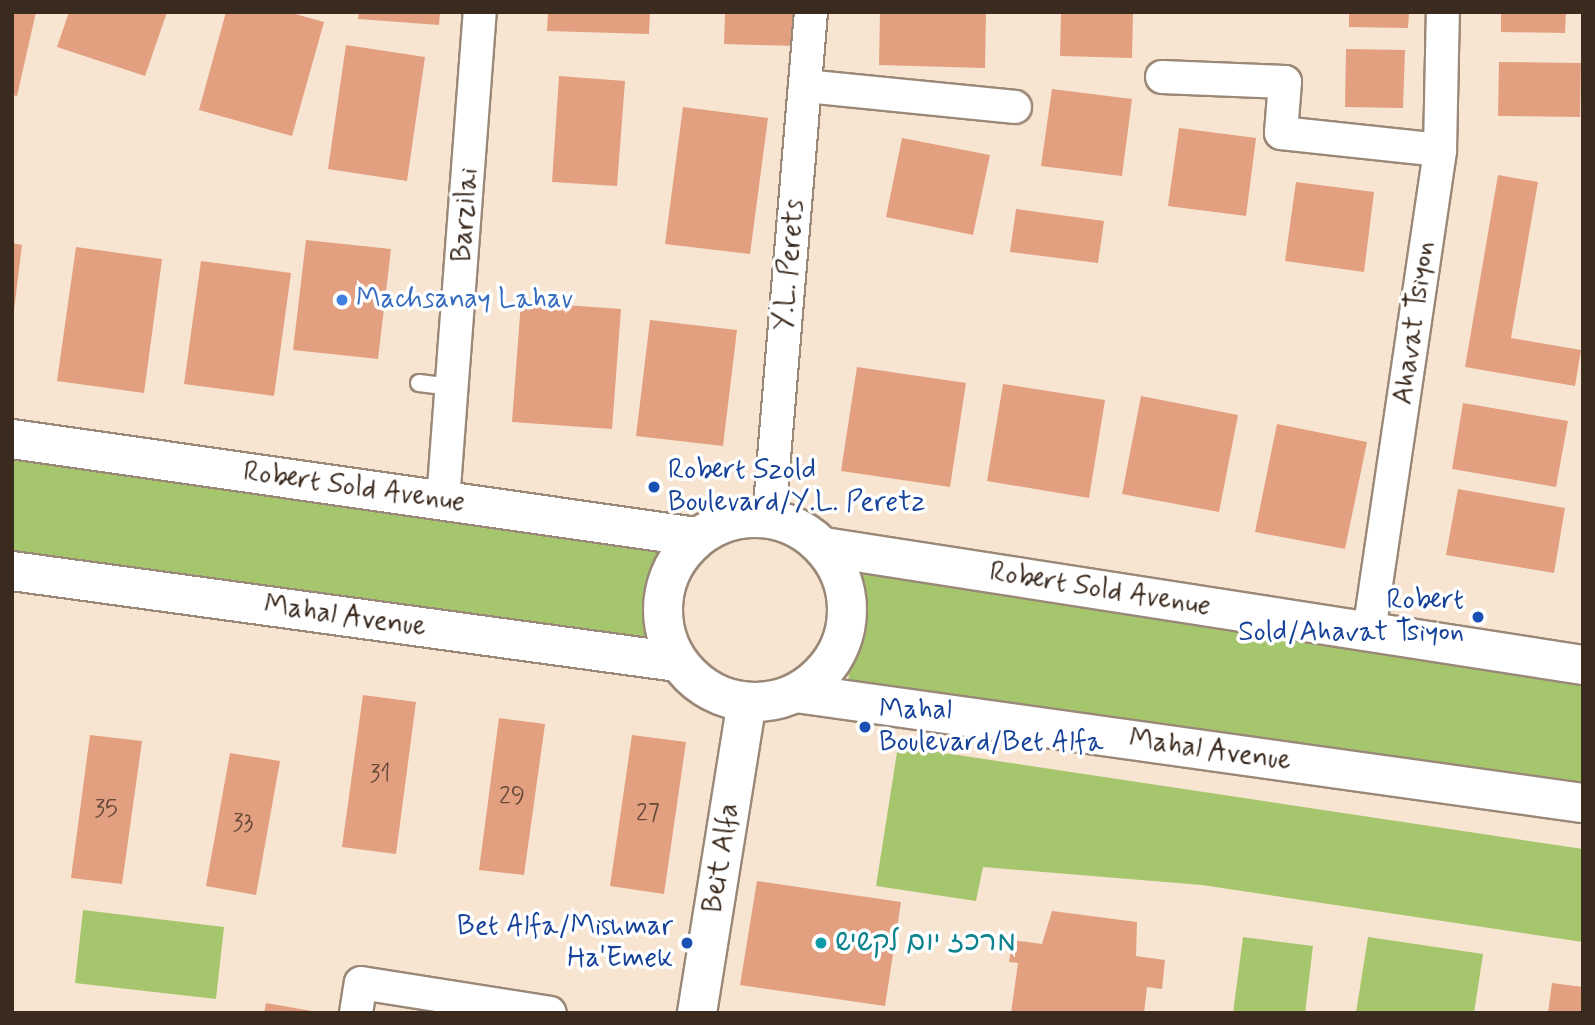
<!DOCTYPE html>
<html>
<head>
<meta charset="utf-8">
<style>
  body { margin:0 }
  #map { position:relative; width:1595px; height:1025px; overflow:hidden; background:#f8e5d1; font-family:Mynerve,"Playpen Sans Hebrew",sans-serif }
  div>[style] { position:absolute }
  .green>* { inset:0; background:#a6c66e }
  .building>* { inset:0; background:#e2a081 }
  .roads { filter:drop-shadow(2px 0 #9a8878) drop-shadow(-2px 0 #9a8878) drop-shadow(0 2px #9a8878) drop-shadow(0 -2px #9a8878) }
  .service>* { height:16px; margin:-8px; padding:0 8px; transform-origin:8px; border-radius:8px; background:#fff }
  .minor>* { height:32px; margin:-16px; padding:0 16px; transform-origin:16px; border-radius:16px; background:#fff }
  .tertiary>* { height:38px; margin:-19px; padding:0 19px; transform-origin:19px; border-radius:19px; background:#fff }
  .tertiary>.ring { margin:-19px; padding:0; box-sizing:content-box; background:none; border:38px solid #fff; border-radius:50% }
  .dots>* { width:19px; height:19px; translate:-50% -50%; box-sizing:border-box; border:4px solid #fff; border-radius:50% }
  span { translate:-50% -50%; white-space:nowrap; text-align:center; line-height:1.15; -webkit-text-stroke:7px #fff; paint-order:stroke }
  .number-label { font-size:24px; color:#654837 }
  .number-label span { -webkit-text-stroke-width:0 }
  .street-label { font-size:28px; color:#3b2a1e }
  .shop-label { font-size:28px; color:#366cbe }
  .left { translate:0 -50%; text-align:left }
  .transit-label { font-size:28px; color:#164399 }
  .right { translate:-100% -50%; text-align:right }
  .culture-label { font-size:28px; color:#0d838f }
  .frame { position:absolute; inset:0; border:14px solid #3b2a1e; pointer-events:none }
</style>
</head>
<body>
<div id="map">
  <div class="green">
    <i style="clip-path:polygon(12px 449px,661px 542px,646px 648px,12px 563px)"></i>
    <i style="clip-path:polygon(860px 562px,1583px 673px,1583px 801px,847px 693px)"></i>
    <i style="clip-path:polygon(898px 746px,1583px 849px,1583px 942px,1202px 885px,983px 867px,976px 901px,876px 886px)"></i>
    <i style="clip-path:polygon(83px 910px,224px 927px,216px 999px,75px 983px)"></i>
    <i style="clip-path:polygon(1243px 937px,1313px 946px,1305px 1013px,1233px 1013px)"></i>
    <i style="clip-path:polygon(1368px 937px,1483px 954px,1474px 1013px,1356px 1013px)"></i>
  </div>
  <div class="building">
    <i style="clip-path:polygon(12px 12px,36px 12px,17px 96px,12px 95px)"></i>
    <i style="clip-path:polygon(69px 12px,167px 12px,145px 76px,57px 47px)"></i>
    <i style="clip-path:polygon(226px 12px,288px 12px,324px 22px,292px 136px,199px 110px)"></i>
    <i style="clip-path:polygon(359px 12px,440px 12px,439px 25px,358px 19px)"></i>
    <i style="clip-path:polygon(548px 12px,650px 12px,649px 34px,547px 31px)"></i>
    <i style="clip-path:polygon(725px 12px,795px 12px,794px 46px,724px 44px)"></i>
    <i style="clip-path:polygon(880px 12px,986px 12px,985px 68px,879px 65px)"></i>
    <i style="clip-path:polygon(1061px 12px,1133px 12px,1132px 58px,1060px 56px)"></i>
    <i style="clip-path:polygon(1349px 12px,1409px 12px,1408px 28px,1349px 27px)"></i>
    <i style="clip-path:polygon(1501px 12px,1566px 12px,1565px 33px,1501px 32px)"></i>
    <i style="clip-path:polygon(346px 45px,425px 57px,407px 181px,328px 169px)"></i>
    <i style="clip-path:polygon(1346px 49px,1405px 50px,1403px 108px,1345px 107px)"></i>
    <i style="clip-path:polygon(1499px 62px,1581px 63px,1580px 117px,1498px 116px)"></i>
    <i style="clip-path:polygon(559px 76px,625px 81px,617px 186px,552px 182px)"></i>
    <i style="clip-path:polygon(1052px 89px,1132px 99px,1122px 176px,1041px 166px)"></i>
    <i style="clip-path:polygon(683px 107px,768px 118px,750px 254px,665px 244px)"></i>
    <i style="clip-path:polygon(1179px 128px,1256px 138px,1246px 216px,1168px 206px)"></i>
    <i style="clip-path:polygon(902px 138px,990px 155px,973px 235px,886px 217px)"></i>
    <i style="clip-path:polygon(1498px 175px,1538px 182px,1511px 338px,1581px 350px,1575px 386px,1465px 367px)"></i>
    <i style="clip-path:polygon(1296px 182px,1374px 192px,1364px 272px,1285px 261px)"></i>
    <i style="clip-path:polygon(1016px 209px,1104px 221px,1098px 263px,1010px 252px)"></i>
    <i style="clip-path:polygon(306px 240px,391px 249px,378px 359px,293px 350px)"></i>
    <i style="clip-path:polygon(12px 243px,22px 245px,14px 310px,12px 310px)"></i>
    <i style="clip-path:polygon(76px 247px,162px 259px,144px 393px,57px 381px)"></i>
    <i style="clip-path:polygon(201px 261px,291px 273px,274px 396px,184px 384px)"></i>
    <i style="clip-path:polygon(521px 302px,621px 309px,612px 429px,512px 422px)"></i>
    <i style="clip-path:polygon(650px 320px,737px 330px,723px 446px,636px 436px)"></i>
    <i style="clip-path:polygon(857px 367px,966px 383px,950px 487px,841px 471px)"></i>
    <i style="clip-path:polygon(1003px 384px,1105px 400px,1089px 498px,987px 481px)"></i>
    <i style="clip-path:polygon(1141px 396px,1238px 415px,1219px 512px,1122px 494px)"></i>
    <i style="clip-path:polygon(1463px 403px,1568px 421px,1556px 487px,1452px 469px)"></i>
    <i style="clip-path:polygon(1277px 424px,1367px 442px,1345px 549px,1255px 532px)"></i>
    <i style="clip-path:polygon(1458px 489px,1565px 508px,1554px 573px,1446px 555px)"></i>
    <i style="clip-path:polygon(363px 695px,416px 702px,396px 854px,342px 847px)"></i>
    <i style="clip-path:polygon(499px 718px,545px 724px,524px 875px,479px 870px)"></i>
    <i style="clip-path:polygon(90px 735px,142px 741px,122px 884px,71px 878px)"></i>
    <i style="clip-path:polygon(632px 735px,686px 742px,664px 894px,610px 886px)"></i>
    <i style="clip-path:polygon(230px 753px,280px 761px,256px 895px,206px 886px)"></i>
    <i style="clip-path:polygon(757px 881px,901px 902px,885px 1006px,740px 985px)"></i>
    <i style="clip-path:polygon(1052px 911px,1137px 922px,1136px 956px,1165px 960px,1162px 989px,1147px 987px,1144px 1013px,1011px 1013px,1018px 963px,1009px 962px,1012px 940px,1042px 944px)"></i>
    <i style="clip-path:polygon(1552px 983px,1583px 987px,1583px 1013px,1548px 1013px)"></i>
    <i style="clip-path:polygon(266px 1003px,312px 1011px,312px 1013px,264px 1013px)"></i>
  </div>
  <div class="roads">
    <div class="service">
      <i style="left:419px;top:383px;width:35px;rotate:7deg"></i>
    </div>
    <div class="minor">
      <i style="left:1162px;top:77px;width:123px;rotate:2.3deg"></i>
      <i style="left:1285px;top:82px;width:51px;rotate:94.5deg"></i>
      <i style="left:1281px;top:133px;width:160px;rotate:6.1deg"></i>
      <i style="left:805px;top:86px;width:211px;rotate:5.7deg"></i>
      <i style="left:443px;top:501px;width:490px;rotate:-85.7deg"></i>
      <i style="left:769px;top:518px;width:508px;rotate:-85.26deg"></i>
      <i style="left:1369px;top:632px;width:487px;rotate:-81.6deg"></i>
      <i style="left:1440px;top:150px;width:138px;rotate:-88.8deg"></i>
      <i style="left:356px;top:1013px;width:30px;rotate:-81deg"></i>
      <i style="left:361px;top:983px;width:191px;rotate:9deg"></i>
    </div>
    <div class="tertiary">
      <i style="left:12px;top:439px;width:691px;rotate:8.15deg"></i>
      <i class="ring" style="left:663px;top:518px;width:146px;height:146px"></i>
      <i style="left:824px;top:547px;width:768px;rotate:8.84deg"></i>
      <i style="left:12px;top:571px;width:671px;rotate:7.79deg"></i>
      <i style="left:796px;top:693px;width:795px;rotate:7.96deg"></i>
      <i style="left:697px;top:1013px;width:315px;rotate:-80.9deg"></i>
    </div>
  </div>
  <div class="dots">
    <i style="left:342px;top:300px;background:#3f7fe0"></i>
    <i style="left:654px;top:487px;background:#1a4fb4"></i>
    <i style="left:1478px;top:617px;background:#1a4fb4"></i>
    <i style="left:865px;top:727px;background:#1a4fb4"></i>
    <i style="left:687px;top:943px;background:#1a4fb4"></i>
    <i style="left:821px;top:943px;background:#0f9aa8"></i>
  </div>
  <div class="number-label">
    <span style="left:380px;top:775px">31</span>
    <span style="left:512px;top:797px">29</span>
    <span style="left:106px;top:810px">35</span>
    <span style="left:648px;top:814px">27</span>
    <span style="left:243px;top:824px">33</span>
  </div>
  <div class="street-label">
    <span style="left:466px;top:215px;rotate:-86deg">Barzilai</span>
    <span style="left:790px;top:265px;rotate:-85deg">Y.L. Perets</span>
    <span style="left:1415px;top:323px;rotate:-82deg">Ahavat Tsiyon</span>
    <span style="left:354px;top:488px;rotate:8deg">Robert Sold Avenue</span>
    <span style="left:1100px;top:590px;rotate:9deg">Robert Sold Avenue</span>
    <span style="left:345px;top:617px;rotate:8deg">Mahal Avenue</span>
    <span style="left:1210px;top:751px;rotate:8deg">Mahal Avenue</span>
    <span style="left:722px;top:858px;rotate:-81deg">Beit Alfa</span>
  </div>
  <div class="shop-label">
    <span class="left" style="left:356px;top:300px">Machsanay Lahav</span>
  </div>
  <div class="transit-label">
    <span class="left" style="left:668px;top:487px">Robert Szold<br>Boulevard/Y.L. Peretz</span>
    <span class="right" style="left:1464px;top:617px">Robert<br>Sold/Ahavat Tsiyon</span>
    <span class="left" style="left:879px;top:727px">Mahal<br>Boulevard/Bet Alfa</span>
    <span class="right" style="left:673px;top:943px">Bet Alfa/Mishmar<br>Ha'Emek</span>
  </div>
  <div class="culture-label">
    <span class="left" style="left:835px;top:943px">מרכז יום לקשיש</span>
  </div>
  <div class="frame"></div>
</div>
</body>
</html>
